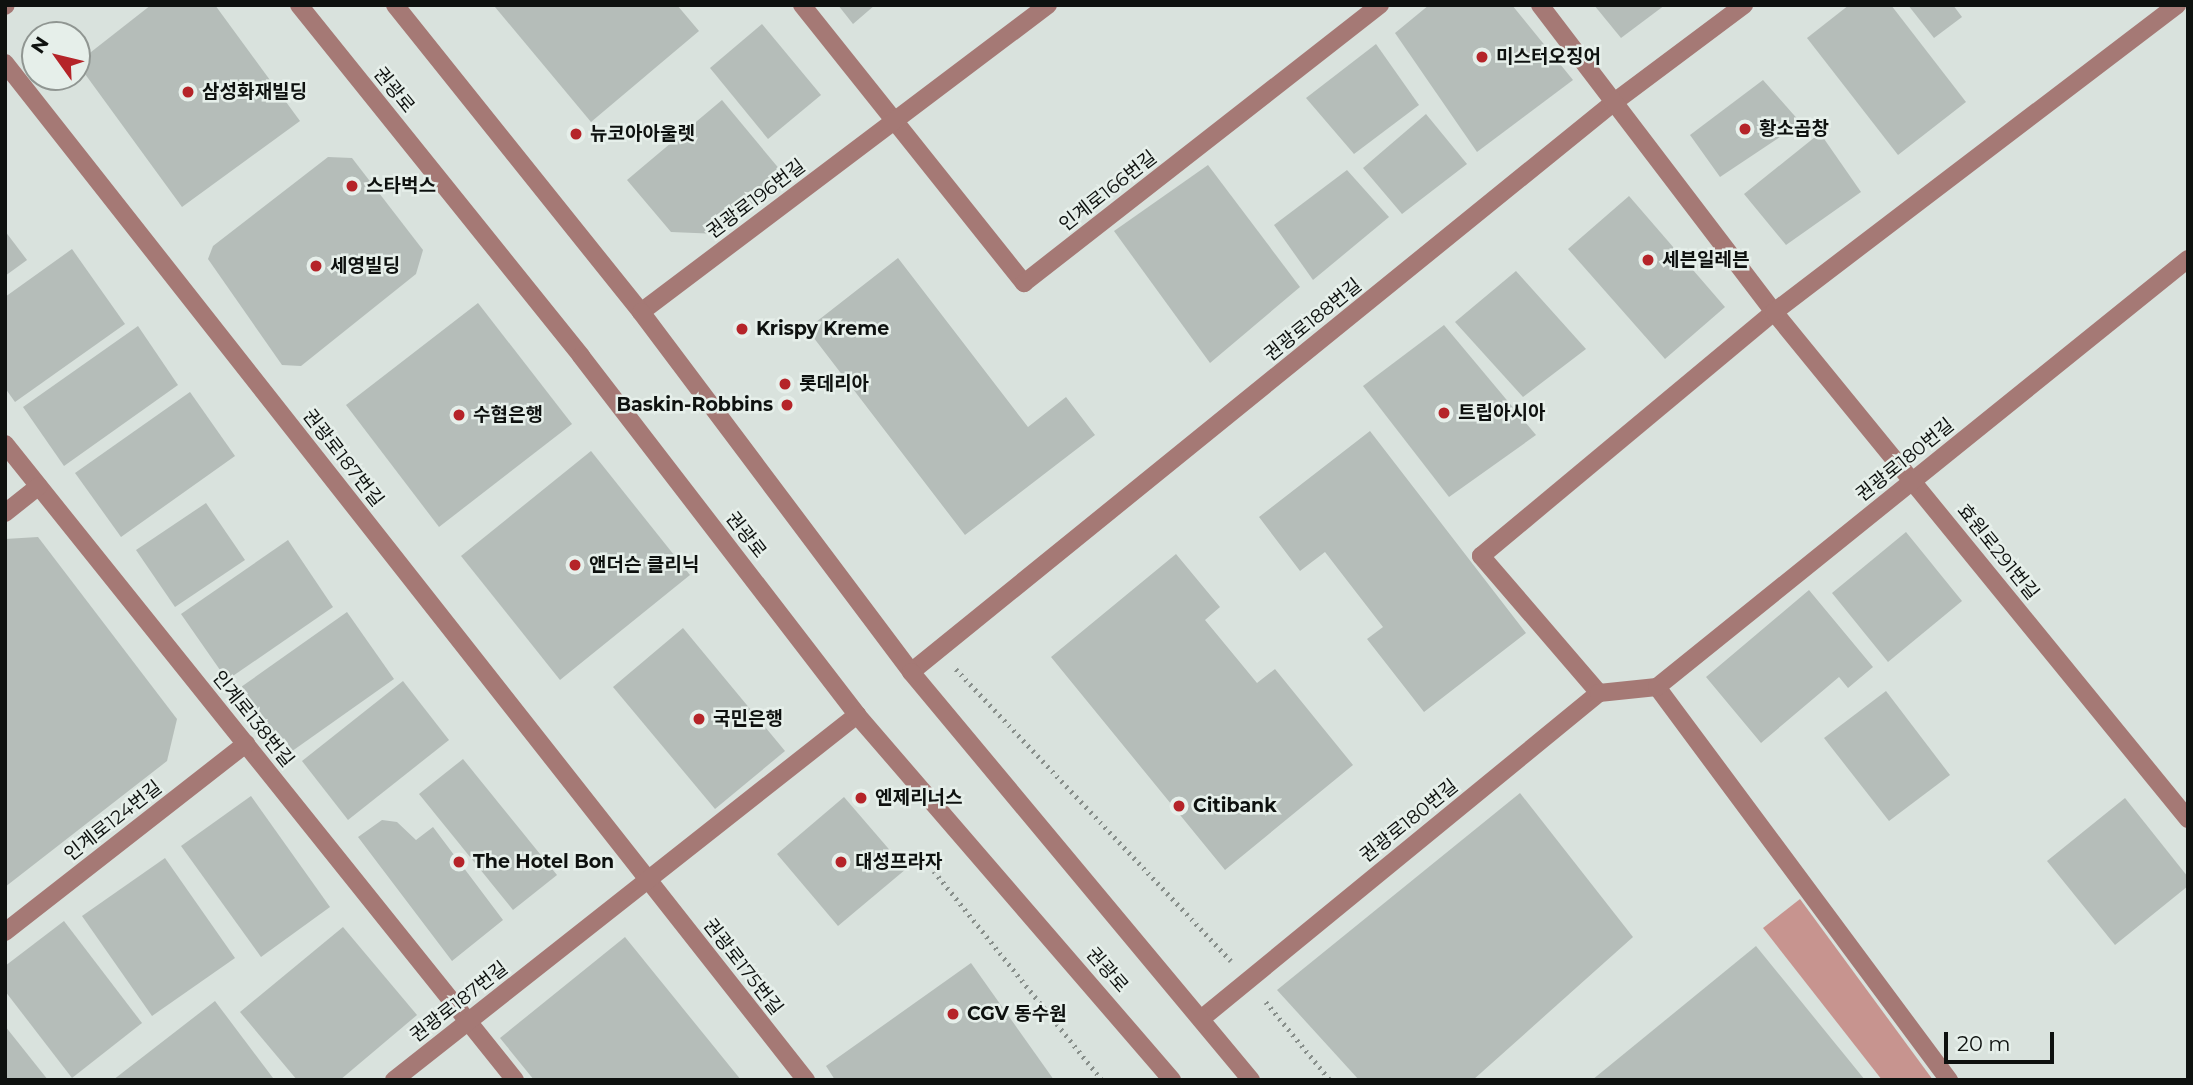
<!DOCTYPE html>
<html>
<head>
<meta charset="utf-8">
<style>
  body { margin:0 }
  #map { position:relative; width:2193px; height:1085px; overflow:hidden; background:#d9e2dd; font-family:Montserrat,"Noto Sans KR",sans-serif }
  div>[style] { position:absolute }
  .forest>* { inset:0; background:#c7948f }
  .building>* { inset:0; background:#b5bdb9 }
  .path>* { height:4.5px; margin-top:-2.25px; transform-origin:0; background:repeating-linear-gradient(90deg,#888f8b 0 2px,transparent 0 7px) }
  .pedestrian>* { height:18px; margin:-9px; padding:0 9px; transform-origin:9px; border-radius:9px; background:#a57975 }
  .minor>* { height:18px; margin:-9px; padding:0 9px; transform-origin:9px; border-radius:9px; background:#a57975 }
  .tertiary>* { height:18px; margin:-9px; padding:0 9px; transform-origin:9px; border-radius:9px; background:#a57975 }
  .dots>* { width:19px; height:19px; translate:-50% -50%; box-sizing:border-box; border:4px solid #e6efea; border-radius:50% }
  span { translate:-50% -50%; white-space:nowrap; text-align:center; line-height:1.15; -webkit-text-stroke:5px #e6efea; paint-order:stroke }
  .poi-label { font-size:19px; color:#0e110f; font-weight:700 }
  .left { translate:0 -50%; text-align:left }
  .right { translate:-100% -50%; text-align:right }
  .street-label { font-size:19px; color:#0e110f }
  .frame { position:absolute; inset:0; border:7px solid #0e110f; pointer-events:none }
  .north { position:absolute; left:21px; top:21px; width:70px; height:70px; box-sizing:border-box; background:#e6efea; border:2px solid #909692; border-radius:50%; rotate:304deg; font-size:19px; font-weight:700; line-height:28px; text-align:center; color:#0e110f }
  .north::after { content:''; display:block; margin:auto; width:24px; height:32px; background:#b52429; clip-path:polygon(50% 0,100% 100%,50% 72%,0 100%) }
  .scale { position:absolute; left:1944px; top:1032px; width:110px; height:32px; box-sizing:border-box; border:4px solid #0e110f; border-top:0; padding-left:9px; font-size:21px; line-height:24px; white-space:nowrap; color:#0e110f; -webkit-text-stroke:5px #e6efea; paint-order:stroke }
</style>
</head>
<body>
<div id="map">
  <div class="forest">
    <i style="clip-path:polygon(1800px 899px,1933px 1080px,1882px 1080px,1763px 928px)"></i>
  </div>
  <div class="building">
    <i style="clip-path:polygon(151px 5px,215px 5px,300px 121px,182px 207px,77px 63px)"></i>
    <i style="clip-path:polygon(677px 5px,699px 31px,591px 122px,495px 7px)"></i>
    <i style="clip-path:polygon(838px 5px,875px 5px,853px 24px)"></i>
    <i style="clip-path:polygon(1429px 5px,1512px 5px,1573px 80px,1477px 152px,1395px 33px)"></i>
    <i style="clip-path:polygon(1594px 5px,1665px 5px,1621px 38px)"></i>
    <i style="clip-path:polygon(1849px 5px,1891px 5px,1966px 102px,1898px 155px,1807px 38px)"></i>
    <i style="clip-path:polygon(1908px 5px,1953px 5px,1962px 17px,1934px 38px)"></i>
    <i style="clip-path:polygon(762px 24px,821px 95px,768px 139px,710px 68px)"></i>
    <i style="clip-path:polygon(1376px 44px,1419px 105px,1354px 154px,1306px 98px)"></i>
    <i style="clip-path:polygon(1763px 80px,1801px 123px,1720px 177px,1690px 135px)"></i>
    <i style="clip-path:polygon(722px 100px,786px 177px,719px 234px,671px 232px,627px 180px)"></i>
    <i style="clip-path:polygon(1426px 114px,1467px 164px,1402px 214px,1363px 168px)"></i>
    <i style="clip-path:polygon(1820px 133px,1861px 192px,1786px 245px,1744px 194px)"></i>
    <i style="clip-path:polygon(328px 157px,352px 158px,423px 250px,416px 274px,301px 366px,282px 365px,208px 259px,213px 246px)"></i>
    <i style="clip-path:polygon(1208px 165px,1300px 287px,1210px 363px,1114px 231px)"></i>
    <i style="clip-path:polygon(1347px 170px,1389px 217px,1313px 280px,1274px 225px)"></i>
    <i style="clip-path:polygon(1629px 196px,1725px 307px,1665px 359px,1568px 249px)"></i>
    <i style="clip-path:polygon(5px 231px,27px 260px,5px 276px)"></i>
    <i style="clip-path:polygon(72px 249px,125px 324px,15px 402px,5px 388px,5px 297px)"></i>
    <i style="clip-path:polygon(898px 258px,1028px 427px,1066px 397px,1095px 435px,965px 535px,807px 329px)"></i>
    <i style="clip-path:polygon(1516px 271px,1586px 349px,1523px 397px,1455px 322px)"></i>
    <i style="clip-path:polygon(478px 303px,572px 424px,439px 527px,346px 405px)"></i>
    <i style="clip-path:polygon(1444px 325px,1536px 435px,1449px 497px,1363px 386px)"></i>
    <i style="clip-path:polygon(138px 326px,178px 385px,64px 466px,23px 407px)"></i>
    <i style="clip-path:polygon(190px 392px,235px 456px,121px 537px,75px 473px)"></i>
    <i style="clip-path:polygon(1370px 431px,1526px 633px,1424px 712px,1367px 639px,1383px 627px,1325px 552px,1300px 571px,1259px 517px)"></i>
    <i style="clip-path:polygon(591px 451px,690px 575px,560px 680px,461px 556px)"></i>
    <i style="clip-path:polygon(206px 503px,245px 560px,175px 607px,136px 550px)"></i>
    <i style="clip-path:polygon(1906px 532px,1962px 601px,1888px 662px,1832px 593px)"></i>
    <i style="clip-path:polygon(38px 537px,177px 719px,167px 761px,5px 887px,5px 539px)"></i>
    <i style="clip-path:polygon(288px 540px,333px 607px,227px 680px,181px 614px)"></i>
    <i style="clip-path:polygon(1176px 554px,1220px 607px,1205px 620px,1257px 683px,1275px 669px,1353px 765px,1225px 870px,1051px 657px)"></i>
    <i style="clip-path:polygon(1809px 590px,1873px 667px,1848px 688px,1839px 677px,1761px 743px,1706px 677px)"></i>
    <i style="clip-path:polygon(347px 612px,394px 679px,288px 754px,241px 687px)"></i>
    <i style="clip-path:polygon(683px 628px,785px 751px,715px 809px,613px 687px)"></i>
    <i style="clip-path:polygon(403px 681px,449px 740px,348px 820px,302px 761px)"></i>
    <i style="clip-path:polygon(1886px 691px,1950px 775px,1889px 821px,1824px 738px)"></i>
    <i style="clip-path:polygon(463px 759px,557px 875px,513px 910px,419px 794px)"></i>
    <i style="clip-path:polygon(1520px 793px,1633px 937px,1473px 1080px,1359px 1080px,1277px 990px)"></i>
    <i style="clip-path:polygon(251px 796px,330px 907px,261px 957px,181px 846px)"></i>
    <i style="clip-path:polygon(844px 797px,906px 869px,838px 926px,777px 854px)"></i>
    <i style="clip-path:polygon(2125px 798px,2188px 877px,2188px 886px,2115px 945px,2047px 861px)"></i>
    <i style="clip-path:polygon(382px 820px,397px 822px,416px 840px,433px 827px,503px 920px,452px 961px,358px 837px)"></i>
    <i style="clip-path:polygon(165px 858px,235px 958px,152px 1016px,82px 916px)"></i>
    <i style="clip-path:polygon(64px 921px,142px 1023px,72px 1078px,5px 991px,5px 966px)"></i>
    <i style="clip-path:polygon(343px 927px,417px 1015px,340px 1080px,297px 1080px,240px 1012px)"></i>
    <i style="clip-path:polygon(625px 937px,741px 1080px,534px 1080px,500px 1038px)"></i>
    <i style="clip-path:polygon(1756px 946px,1865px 1080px,1592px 1080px)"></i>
    <i style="clip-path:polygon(971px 963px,1054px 1080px,835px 1080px,826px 1066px)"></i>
    <i style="clip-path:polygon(215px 1001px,273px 1078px,113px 1080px)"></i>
    <i style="clip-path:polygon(5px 1026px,48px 1080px,5px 1080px)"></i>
  </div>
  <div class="path">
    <i style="left:956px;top:669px;width:401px;rotate:46.7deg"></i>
    <i style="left:934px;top:871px;width:268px;rotate:51.2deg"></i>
    <i style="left:1266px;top:1002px;width:101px;rotate:50.6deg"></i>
  </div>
  <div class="pedestrian">
    <i style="left:911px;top:672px;width:904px;rotate:-39.03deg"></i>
    <i style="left:1613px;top:103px;width:164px;rotate:-36.8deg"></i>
  </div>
  <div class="minor">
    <i style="left:802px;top:5px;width:356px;rotate:51.4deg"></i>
    <i style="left:1024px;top:283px;width:452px;rotate:-38deg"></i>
    <i style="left:1540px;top:5px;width:386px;rotate:52.7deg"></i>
    <i style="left:1774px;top:312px;width:655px;rotate:50.77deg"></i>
    <i style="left:5px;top:6px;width:1px;rotate:-45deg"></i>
    <i style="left:5px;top:63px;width:1295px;rotate:51.78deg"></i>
    <i style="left:641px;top:312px;width:510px;rotate:-37.03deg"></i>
    <i style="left:5px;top:444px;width:815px;rotate:51.27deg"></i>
    <i style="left:5px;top:513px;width:43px;rotate:-38.5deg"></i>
    <i style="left:1657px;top:687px;width:490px;rotate:53.4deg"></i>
    <i style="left:1599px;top:693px;width:181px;rotate:-130.7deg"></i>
    <i style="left:1481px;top:556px;width:381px;rotate:-39.8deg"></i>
    <i style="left:1774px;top:312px;width:507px;rotate:-37.3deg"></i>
    <i style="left:5px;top:932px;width:306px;rotate:-38deg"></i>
    <i style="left:1201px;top:1019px;width:514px;rotate:-39.32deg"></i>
    <i style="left:1599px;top:693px;width:58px;rotate:-5.9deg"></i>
    <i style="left:1657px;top:687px;width:682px;rotate:-38.87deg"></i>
    <i style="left:394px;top:1080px;width:590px;rotate:-38.25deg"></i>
  </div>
  <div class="tertiary">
    <i style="left:299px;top:5px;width:450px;rotate:51.2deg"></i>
    <i style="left:581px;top:356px;width:453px;rotate:52.4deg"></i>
    <i style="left:857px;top:715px;width:482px;rotate:49.2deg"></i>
    <i style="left:395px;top:5px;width:393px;rotate:51.3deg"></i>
    <i style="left:641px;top:312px;width:450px;rotate:53.1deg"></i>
    <i style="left:911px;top:672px;width:531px;rotate:50.19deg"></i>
  </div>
  <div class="dots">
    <i style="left:1482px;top:57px;background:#b52429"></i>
    <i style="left:188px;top:92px;background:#b52429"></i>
    <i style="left:1745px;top:129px;background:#b52429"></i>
    <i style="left:576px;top:134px;background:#b52429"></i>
    <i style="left:352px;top:186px;background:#b52429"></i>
    <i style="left:1648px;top:260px;background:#b52429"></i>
    <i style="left:316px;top:266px;background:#b52429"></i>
    <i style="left:742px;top:329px;background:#b52429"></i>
    <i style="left:785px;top:384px;background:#b52429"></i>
    <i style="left:787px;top:405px;background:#b52429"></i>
    <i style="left:1444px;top:413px;background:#b52429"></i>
    <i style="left:459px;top:415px;background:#b52429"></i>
    <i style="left:575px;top:565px;background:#b52429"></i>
    <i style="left:699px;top:719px;background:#b52429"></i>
    <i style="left:861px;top:798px;background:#b52429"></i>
    <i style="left:1179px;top:806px;background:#b52429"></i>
    <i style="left:459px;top:862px;background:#b52429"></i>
    <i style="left:841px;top:862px;background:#b52429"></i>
    <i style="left:953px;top:1014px;background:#b52429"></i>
  </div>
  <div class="poi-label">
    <span class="left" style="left:1496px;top:57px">미스터오징어</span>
    <span class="left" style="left:202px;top:92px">삼성화재빌딩</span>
    <span class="left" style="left:1759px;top:129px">황소곱창</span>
    <span class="left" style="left:590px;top:134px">뉴코아아울렛</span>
    <span class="left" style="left:366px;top:186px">스타벅스</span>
    <span class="left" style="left:1662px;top:260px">세븐일레븐</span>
    <span class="left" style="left:330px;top:266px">세영빌딩</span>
    <span class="left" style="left:756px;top:329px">Krispy Kreme</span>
    <span class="left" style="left:799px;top:384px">롯데리아</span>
    <span class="right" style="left:773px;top:405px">Baskin-Robbins</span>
    <span class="left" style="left:1458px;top:413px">트립아시아</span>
    <span class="left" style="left:473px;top:415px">수협은행</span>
    <span class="left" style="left:589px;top:565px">앤더슨 클리닉</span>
    <span class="left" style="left:713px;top:719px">국민은행</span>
    <span class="left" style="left:875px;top:798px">엔제리너스</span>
    <span class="left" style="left:1193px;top:806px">Citibank</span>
    <span class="left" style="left:473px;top:862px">The Hotel Bon</span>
    <span class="left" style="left:855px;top:862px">대성프라자</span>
    <span class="left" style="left:967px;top:1014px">CGV 동수원</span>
  </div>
  <div class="street-label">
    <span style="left:394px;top:90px;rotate:51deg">권광로</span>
    <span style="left:1108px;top:191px;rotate:-38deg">인계로166번길</span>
    <span style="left:756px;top:199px;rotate:-37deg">권광로196번길</span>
    <span style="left:1313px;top:320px;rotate:-39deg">권광로188번길</span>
    <span style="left:343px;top:458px;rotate:52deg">권광로187번길</span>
    <span style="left:1905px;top:460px;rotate:-39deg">권광로180번길</span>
    <span style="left:746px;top:535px;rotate:52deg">권광로</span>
    <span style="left:1998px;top:552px;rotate:51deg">효원로291번길</span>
    <span style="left:253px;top:719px;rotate:51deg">인계로138번길</span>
    <span style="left:113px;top:821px;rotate:-38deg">인계로124번길</span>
    <span style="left:1409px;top:821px;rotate:-39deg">권광로180번길</span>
    <span style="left:743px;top:967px;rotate:52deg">권광로175번길</span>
    <span style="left:1107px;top:970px;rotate:49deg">권광로</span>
    <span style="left:459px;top:1002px;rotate:-38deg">권광로187번길</span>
  </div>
  <div class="frame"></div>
  <div class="north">N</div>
  <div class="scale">20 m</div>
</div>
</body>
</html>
